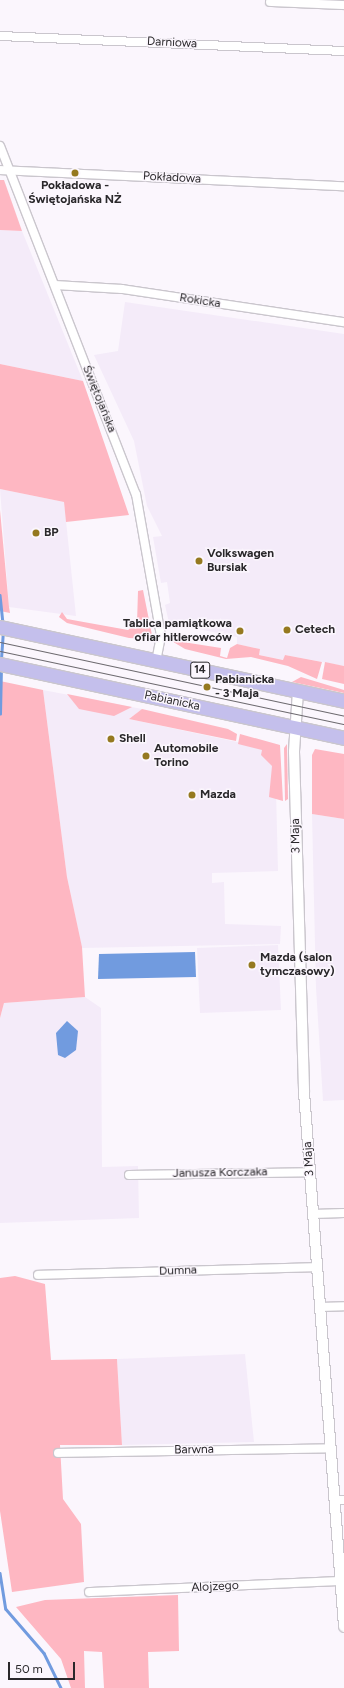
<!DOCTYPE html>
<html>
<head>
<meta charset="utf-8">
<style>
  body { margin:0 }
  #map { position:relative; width:344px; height:1688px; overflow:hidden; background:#fbf6fd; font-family:Figtree,sans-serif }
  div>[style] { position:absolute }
  .built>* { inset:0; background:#f4ebf9 }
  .green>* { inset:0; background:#feb7c2 }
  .water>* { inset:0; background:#719bdf }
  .stream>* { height:2.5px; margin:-1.25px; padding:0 1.25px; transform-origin:1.25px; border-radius:1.25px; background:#719bdf }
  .roads { filter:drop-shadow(1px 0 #cac6cd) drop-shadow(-1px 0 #cac6cd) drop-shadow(0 1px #cac6cd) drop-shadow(0 -1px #cac6cd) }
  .minor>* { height:8px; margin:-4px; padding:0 4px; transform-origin:4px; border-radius:4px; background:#fff }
  .tertiary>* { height:10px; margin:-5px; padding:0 5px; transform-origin:5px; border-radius:5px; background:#fff }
  .primary>* { height:13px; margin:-6.5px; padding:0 6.5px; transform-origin:6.5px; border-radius:6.5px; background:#c4bfec }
  .tram>* { height:1px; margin:-0.5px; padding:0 0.5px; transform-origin:0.5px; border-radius:0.5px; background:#6d6a6f }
  .dots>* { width:11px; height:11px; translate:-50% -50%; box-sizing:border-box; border:2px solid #fbf6fd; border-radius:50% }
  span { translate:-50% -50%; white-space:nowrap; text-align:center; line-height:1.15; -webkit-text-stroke:3px #fbf6fd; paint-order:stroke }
  .shield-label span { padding:1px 3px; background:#fbf6fd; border:1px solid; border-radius:3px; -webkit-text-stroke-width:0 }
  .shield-label { font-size:11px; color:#2a282b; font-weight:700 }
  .street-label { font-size:12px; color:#2a282b }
  .poi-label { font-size:12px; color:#2a282b; font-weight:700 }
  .left { translate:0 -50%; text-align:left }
  .right { translate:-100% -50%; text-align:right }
  .scale { position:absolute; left:8px; top:1662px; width:67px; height:18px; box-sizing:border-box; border:2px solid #2a282b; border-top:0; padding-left:5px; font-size:12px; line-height:14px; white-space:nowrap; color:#2a282b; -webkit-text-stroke:3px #fbf6fd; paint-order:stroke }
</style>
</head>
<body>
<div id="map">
  <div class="built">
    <i style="clip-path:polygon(0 230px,22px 231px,83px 381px,0 364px)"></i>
    <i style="clip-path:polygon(125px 302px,344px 334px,344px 666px,285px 655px,284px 660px,259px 655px,260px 649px,237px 644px,237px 637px,169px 623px,165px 605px,170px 603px,167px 582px,161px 583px,153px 537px,162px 536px,147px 506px,134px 441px,94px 355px,118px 351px)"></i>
    <i style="clip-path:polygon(0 489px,64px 502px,76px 616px,9px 607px)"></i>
    <i style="clip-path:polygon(43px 690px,142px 709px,129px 719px,275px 750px,278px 871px,212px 873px,212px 883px,224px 882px,225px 924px,281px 926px,280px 944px,82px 948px,67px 877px)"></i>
    <i style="clip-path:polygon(312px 814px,344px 819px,344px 1100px,323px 1101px,316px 988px)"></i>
    <i style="clip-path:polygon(278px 945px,281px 1010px,200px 1013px,197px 948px)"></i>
    <i style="clip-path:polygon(85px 997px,101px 1008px,102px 1167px,138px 1166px,139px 1218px,0 1223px,0 1018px,4px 1003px)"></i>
    <i style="clip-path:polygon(245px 1354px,254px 1442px,122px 1445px,117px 1359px)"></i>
  </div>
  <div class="green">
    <i style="clip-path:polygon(0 180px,4px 180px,22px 231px,0 230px)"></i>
    <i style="clip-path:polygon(0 364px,83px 381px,129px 515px,66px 522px,64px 502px,0 489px)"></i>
    <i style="clip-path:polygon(0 510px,9px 607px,10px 613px,0 611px)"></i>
    <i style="clip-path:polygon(143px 590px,152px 635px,149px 639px,129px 638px,67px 623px,59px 617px,62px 612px,67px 619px,128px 630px,137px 623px,138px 591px)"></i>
    <i style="clip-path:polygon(170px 640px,221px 648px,220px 656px,227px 658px,230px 648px,237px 644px,260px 649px,259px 655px,283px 660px,285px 655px,322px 662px,317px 679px,288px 666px,251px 657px,226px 659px,185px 649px)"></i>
    <i style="clip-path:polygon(325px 662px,344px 666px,344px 684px,322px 679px)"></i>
    <i style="clip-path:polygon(301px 677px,344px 690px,344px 693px,292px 682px)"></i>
    <i style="clip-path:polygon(0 681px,43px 690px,67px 877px,82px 947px,85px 997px,4px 1003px,0 1018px)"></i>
    <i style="clip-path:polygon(67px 694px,132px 707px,114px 716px,79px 709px)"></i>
    <i style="clip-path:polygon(142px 709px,228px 729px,237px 734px,236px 741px,129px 719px)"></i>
    <i style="clip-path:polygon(240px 734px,280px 745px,283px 801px,269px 797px,272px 766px,261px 755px,262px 750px,238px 744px)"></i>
    <i style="clip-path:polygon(287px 744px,288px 799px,285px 801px,284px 748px)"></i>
    <i style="clip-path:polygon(315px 749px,344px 754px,344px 819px,312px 814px,312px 755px)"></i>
    <i style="clip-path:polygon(15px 1276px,45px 1284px,51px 1360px,117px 1359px,122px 1445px,60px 1445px,63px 1499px,81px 1524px,84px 1582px,12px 1592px,0 1511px,0 1278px)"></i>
    <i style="clip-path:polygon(178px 1595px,179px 1651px,148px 1652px,149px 1688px,104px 1688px,102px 1652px,84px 1651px,85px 1688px,71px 1688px,61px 1659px,16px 1607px,45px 1600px)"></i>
  </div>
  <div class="water">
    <i style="clip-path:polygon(195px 952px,196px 977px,98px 979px,99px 954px)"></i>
    <i style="clip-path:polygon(67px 1021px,78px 1031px,76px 1050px,65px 1058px,58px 1055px,56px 1033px)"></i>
  </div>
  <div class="stream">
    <i style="left:0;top:595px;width:29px;rotate:84deg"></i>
    <i style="left:1px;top:659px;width:26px;rotate:-86deg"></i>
    <i style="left:0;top:714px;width:46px;rotate:-88.8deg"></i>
    <i style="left:0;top:1573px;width:36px;rotate:81deg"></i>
    <i style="left:6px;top:1609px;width:58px;rotate:49.2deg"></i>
    <i style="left:44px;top:1653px;width:39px;rotate:64deg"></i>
  </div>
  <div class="roads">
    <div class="minor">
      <i style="left:270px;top:2px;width:74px;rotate:2.3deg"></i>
      <i style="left:0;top:36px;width:344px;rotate:2.5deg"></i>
      <i style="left:0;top:146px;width:374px;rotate:68.7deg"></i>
      <i style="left:136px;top:494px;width:144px;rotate:80deg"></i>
      <i style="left:161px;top:636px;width:25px;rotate:101deg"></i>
      <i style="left:0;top:170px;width:344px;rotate:2.7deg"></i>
      <i style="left:55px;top:285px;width:67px;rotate:3.4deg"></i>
      <i style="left:122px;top:289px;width:224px;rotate:8.5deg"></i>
      <i style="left:129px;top:1175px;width:181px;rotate:-0.9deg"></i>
      <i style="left:313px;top:1214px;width:31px;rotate:-2deg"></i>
      <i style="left:38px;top:1275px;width:279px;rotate:-1.6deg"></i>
      <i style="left:320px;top:1307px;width:24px;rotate:-2deg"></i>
      <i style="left:58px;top:1453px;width:273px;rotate:-1deg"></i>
      <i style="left:335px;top:1500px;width:9px"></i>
      <i style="left:89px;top:1592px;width:252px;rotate:-2.5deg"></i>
    </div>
    <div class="tertiary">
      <i style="left:298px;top:691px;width:61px;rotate:93.8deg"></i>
      <i style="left:294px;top:752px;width:340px;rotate:88.3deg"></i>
      <i style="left:304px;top:1092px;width:536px;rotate:85.72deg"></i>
    </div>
    <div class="primary">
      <i style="left:0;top:627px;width:352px;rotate:12.1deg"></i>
      <i style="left:0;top:664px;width:352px;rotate:12.1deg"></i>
    </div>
  </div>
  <div class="tram">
    <i style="left:0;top:642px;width:352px;rotate:12.1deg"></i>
    <i style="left:0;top:651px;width:352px;rotate:12deg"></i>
  </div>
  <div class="dots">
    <i style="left:75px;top:173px;background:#957920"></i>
    <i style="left:36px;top:533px;background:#957920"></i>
    <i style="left:199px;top:561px;background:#957920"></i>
    <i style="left:287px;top:630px;background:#957920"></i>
    <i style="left:240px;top:631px;background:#957920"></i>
    <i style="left:207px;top:687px;background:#957920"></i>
    <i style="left:111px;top:739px;background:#957920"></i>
    <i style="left:146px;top:756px;background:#957920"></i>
    <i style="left:192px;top:795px;background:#957920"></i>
    <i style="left:252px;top:965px;background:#957920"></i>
  </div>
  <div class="shield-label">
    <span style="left:200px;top:670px">14</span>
  </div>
  <div class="street-label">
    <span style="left:172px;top:43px;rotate:3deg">Darniowa</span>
    <span style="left:172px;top:178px;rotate:3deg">Pokładowa</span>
    <span style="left:200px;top:301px;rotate:9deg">Rokicka</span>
    <span style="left:99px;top:399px;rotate:68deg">Świętojańska</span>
    <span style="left:172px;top:701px;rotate:12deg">Pabianicka</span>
    <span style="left:296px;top:836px;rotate:-91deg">3 Maja</span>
    <span style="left:309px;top:1159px;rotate:-94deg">3 Maja</span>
    <span style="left:220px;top:1173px;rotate:-1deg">Janusza Korczaka</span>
    <span style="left:178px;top:1271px;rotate:-2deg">Dumna</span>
    <span style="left:194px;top:1450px;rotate:-1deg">Barwna</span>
    <span style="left:215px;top:1587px;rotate:-3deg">Alojzego</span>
  </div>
  <div class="poi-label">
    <span style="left:75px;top:193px">Pokładowa -<br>Świętojańska NŻ</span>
    <span class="left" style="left:44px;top:533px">BP</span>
    <span class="left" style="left:207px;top:561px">Volkswagen<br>Bursiak</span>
    <span class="right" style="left:232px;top:631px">Tablica pamiątkowa<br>ofiar hitlerowców</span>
    <span class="left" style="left:295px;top:630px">Cetech</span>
    <span class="left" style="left:215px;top:687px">Pabianicka<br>- 3 Maja</span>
    <span class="left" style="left:119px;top:739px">Shell</span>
    <span class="left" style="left:154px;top:756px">Automobile<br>Torino</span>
    <span class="left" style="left:200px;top:795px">Mazda</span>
    <span class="left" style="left:260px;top:965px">Mazda (salon<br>tymczasowy)</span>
  </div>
  <div class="scale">50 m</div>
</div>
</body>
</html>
